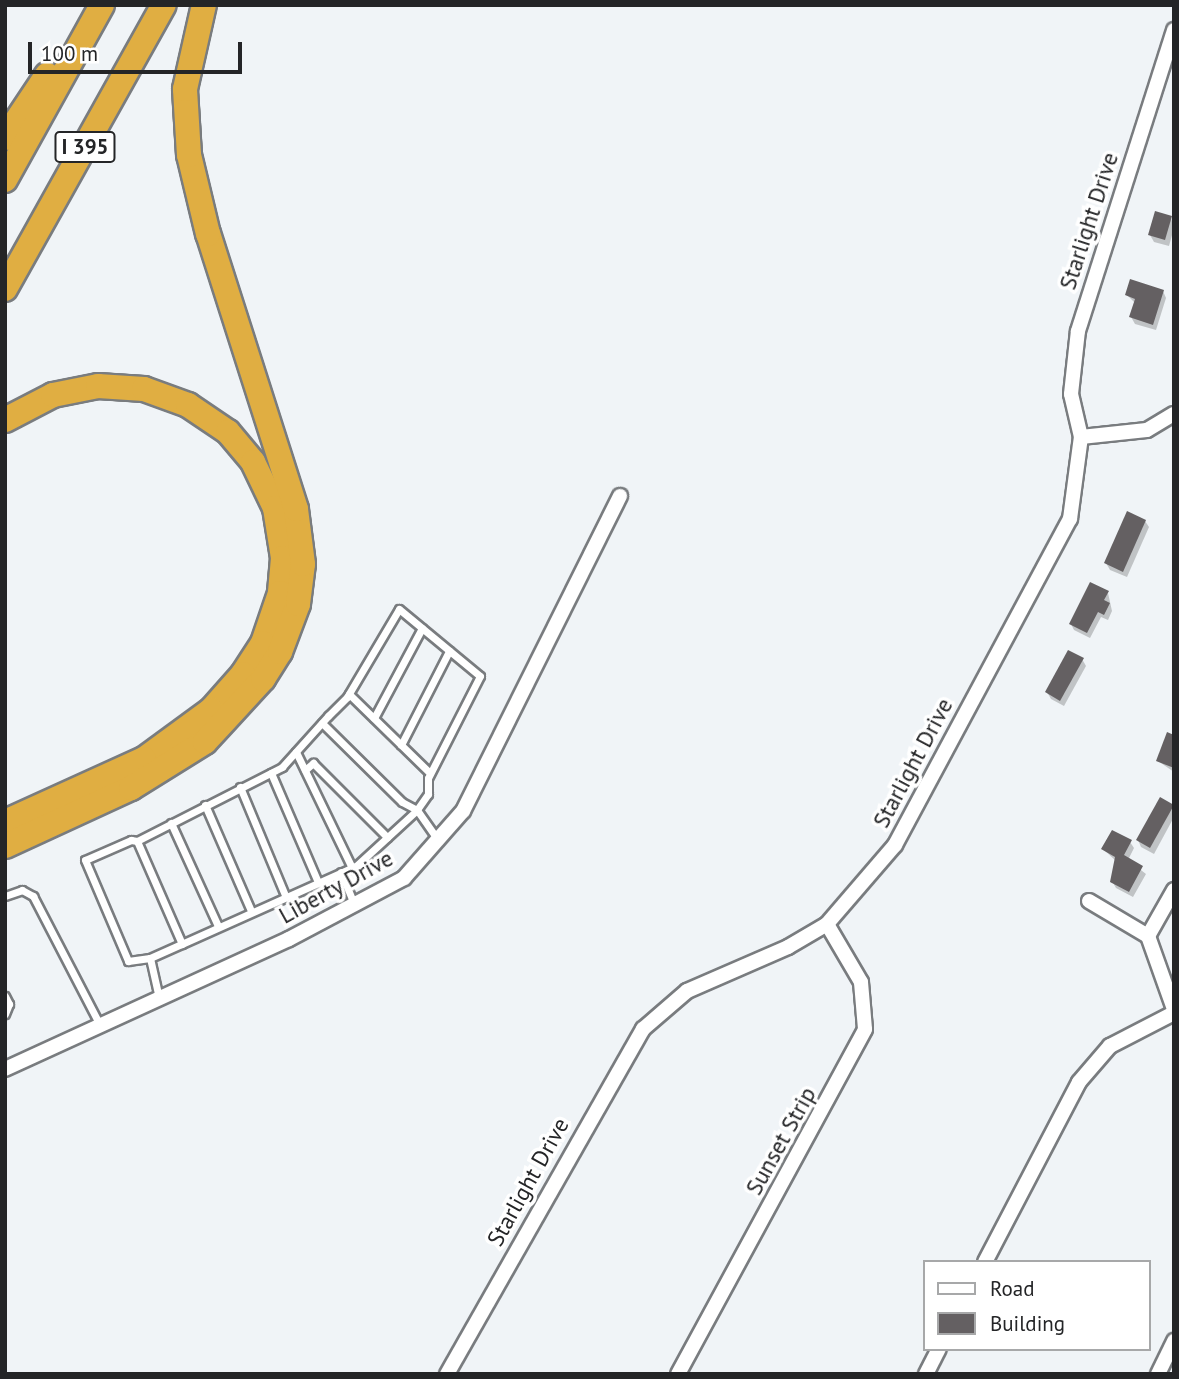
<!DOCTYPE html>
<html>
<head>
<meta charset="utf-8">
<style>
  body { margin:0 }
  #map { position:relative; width:1179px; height:1379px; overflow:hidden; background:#f0f4f7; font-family:"PT Sans",sans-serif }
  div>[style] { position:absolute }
  .shadow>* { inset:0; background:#0003 }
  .building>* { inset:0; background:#646062 }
  .roads { filter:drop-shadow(2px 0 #797c7f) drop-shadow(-2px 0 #797c7f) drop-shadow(0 2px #797c7f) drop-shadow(0 -2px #797c7f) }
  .lane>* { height:7px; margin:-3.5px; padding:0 3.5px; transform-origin:3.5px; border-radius:3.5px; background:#fff }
  .street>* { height:14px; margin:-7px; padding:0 7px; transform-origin:7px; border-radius:7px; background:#fff }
  .highway>* { height:24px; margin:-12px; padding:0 12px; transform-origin:12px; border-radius:12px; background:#e0ae42 }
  span { translate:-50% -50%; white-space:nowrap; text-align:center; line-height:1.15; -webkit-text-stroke:7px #fff; paint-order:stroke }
  .shield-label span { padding:2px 5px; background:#fff; border:2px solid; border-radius:5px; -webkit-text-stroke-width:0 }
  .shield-label { font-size:21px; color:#242527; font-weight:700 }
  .street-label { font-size:23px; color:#242527 }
  .frame { position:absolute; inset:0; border:7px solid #242527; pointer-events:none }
  .legend { position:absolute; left:923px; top:1260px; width:228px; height:91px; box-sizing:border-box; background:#fff; border:2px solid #a7a8a9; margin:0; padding:9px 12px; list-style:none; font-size:21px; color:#242527 }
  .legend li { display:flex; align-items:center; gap:14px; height:35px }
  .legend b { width:35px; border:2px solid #a7a8a9 }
  .scale { position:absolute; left:28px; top:42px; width:214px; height:32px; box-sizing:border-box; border:4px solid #242527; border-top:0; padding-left:9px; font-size:21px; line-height:24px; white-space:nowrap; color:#242527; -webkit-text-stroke:5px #fff; paint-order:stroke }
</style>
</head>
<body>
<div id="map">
  <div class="shadow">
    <i style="clip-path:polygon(1171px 218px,1174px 228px,1169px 246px,1154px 242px,1150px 235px)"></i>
    <i style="clip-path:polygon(1163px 291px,1166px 298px,1156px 330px,1135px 324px,1131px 317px,1135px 303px,1127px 295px)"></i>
    <i style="clip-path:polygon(1145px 521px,1149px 527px,1127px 577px,1110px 570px,1106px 563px)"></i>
    <i style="clip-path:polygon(1108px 593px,1112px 611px,1108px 620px,1101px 617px,1090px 638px,1074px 630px,1071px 624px)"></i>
    <i style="clip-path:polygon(1082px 659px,1086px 666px,1064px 706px,1051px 699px,1047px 692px)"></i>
    <i style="clip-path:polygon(1174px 737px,1174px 772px,1158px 761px)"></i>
    <i style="clip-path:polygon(1173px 806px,1174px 817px,1154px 854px,1141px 847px,1138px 840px)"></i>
    <i style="clip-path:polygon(1130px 842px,1134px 848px,1128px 860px,1146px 874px,1133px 897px,1116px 888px,1112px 881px,1116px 861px,1103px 849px)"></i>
  </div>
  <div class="building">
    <i style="clip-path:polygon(1155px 211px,1172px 216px,1165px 240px,1148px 235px)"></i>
    <i style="clip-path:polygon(1130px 279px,1164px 290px,1153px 325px,1129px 317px,1135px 299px,1125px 295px)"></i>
    <i style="clip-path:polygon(1127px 511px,1146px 520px,1123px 572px,1104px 563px)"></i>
    <i style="clip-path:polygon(1090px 582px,1109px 591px,1104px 600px,1110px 603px,1104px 615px,1098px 612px,1087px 633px,1069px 624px)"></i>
    <i style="clip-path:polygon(1068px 650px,1084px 658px,1060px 701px,1045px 692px)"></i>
    <i style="clip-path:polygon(1167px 732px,1174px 735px,1174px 768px,1156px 761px)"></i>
    <i style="clip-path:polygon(1160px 797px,1174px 805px,1150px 848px,1136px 840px)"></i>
    <i style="clip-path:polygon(1112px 830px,1132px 840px,1124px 855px,1143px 866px,1129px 892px,1110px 882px,1115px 857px,1101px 849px)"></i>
  </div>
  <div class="roads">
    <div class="lane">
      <i style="left:349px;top:694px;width:113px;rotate:44.3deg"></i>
      <i style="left:374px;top:718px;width:102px;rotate:-61.9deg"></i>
      <i style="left:322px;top:723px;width:112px;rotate:44.6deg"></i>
      <i style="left:402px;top:802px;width:17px;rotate:28deg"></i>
      <i style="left:417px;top:810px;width:83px;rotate:137.4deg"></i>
      <i style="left:356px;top:866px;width:191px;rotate:155.9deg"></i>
      <i style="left:182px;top:944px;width:112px;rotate:-113.6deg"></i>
      <i style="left:137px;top:841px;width:163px;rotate:-27deg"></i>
      <i style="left:282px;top:767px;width:69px;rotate:-48deg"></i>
      <i style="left:328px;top:716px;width:27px;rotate:-45deg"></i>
      <i style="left:347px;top:697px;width:102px;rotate:-59.4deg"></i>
      <i style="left:399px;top:609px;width:105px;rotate:39.6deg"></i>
      <i style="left:480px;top:676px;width:114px;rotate:117deg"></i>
      <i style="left:428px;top:778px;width:16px;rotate:90deg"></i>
      <i style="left:428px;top:794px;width:19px;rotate:125deg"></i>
      <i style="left:417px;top:810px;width:38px;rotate:55deg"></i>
      <i style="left:401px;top:745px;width:106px;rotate:-62.9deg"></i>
      <i style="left:296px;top:752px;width:129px;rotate:64.2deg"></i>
      <i style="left:305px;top:770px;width:11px;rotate:-41deg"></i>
      <i style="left:313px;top:763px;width:105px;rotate:45deg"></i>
      <i style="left:271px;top:773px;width:119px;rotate:66.7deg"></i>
      <i style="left:240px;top:787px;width:117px;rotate:67.4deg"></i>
      <i style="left:205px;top:805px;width:116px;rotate:66.5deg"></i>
      <i style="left:171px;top:823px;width:113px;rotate:65.5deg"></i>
      <i style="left:137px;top:841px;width:6px;rotate:-171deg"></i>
      <i style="left:131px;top:840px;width:50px;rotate:156.5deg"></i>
      <i style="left:85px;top:860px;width:110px;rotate:66.9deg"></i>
      <i style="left:128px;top:961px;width:22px;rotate:-8deg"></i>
      <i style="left:341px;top:872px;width:37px;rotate:68deg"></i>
      <i style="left:5px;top:896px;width:18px;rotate:-19deg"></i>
      <i style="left:22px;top:890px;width:13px;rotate:29deg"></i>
      <i style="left:33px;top:896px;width:145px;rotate:62.6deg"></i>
      <i style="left:5px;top:996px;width:9px;rotate:63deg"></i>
      <i style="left:9px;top:1004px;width:11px;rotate:112deg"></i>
      <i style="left:159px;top:998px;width:41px;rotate:-102.7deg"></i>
      <i style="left:150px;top:958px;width:35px;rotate:-24deg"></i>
    </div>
    <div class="street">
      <i style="left:1081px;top:437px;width:66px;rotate:-6.1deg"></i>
      <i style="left:1147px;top:430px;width:31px;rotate:-31deg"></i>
      <i style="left:1089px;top:901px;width:69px;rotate:30.7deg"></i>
      <i style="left:1148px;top:936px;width:77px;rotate:70.4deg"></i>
      <i style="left:1148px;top:936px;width:53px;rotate:-60.5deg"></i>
      <i style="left:5px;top:1069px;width:312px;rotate:-24.6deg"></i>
      <i style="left:289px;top:939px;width:130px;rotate:-27.9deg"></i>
      <i style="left:404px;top:878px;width:89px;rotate:-48.6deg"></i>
      <i style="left:463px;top:811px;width:352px;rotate:-63.5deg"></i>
      <i style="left:985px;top:1262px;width:203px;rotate:-62.4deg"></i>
      <i style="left:1079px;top:1082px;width:48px;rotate:-49.3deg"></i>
      <i style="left:1110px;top:1046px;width:72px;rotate:-27.3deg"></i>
      <i style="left:447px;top:1374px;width:397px;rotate:-60.4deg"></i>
      <i style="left:643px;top:1029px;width:58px;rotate:-40.8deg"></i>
      <i style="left:687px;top:991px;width:110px;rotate:-23.5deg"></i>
      <i style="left:788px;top:947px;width:45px;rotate:-30.5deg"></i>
      <i style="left:827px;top:924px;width:104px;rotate:-49.3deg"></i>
      <i style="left:895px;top:845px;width:370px;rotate:-61.8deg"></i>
      <i style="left:1070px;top:519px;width:83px;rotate:-82.4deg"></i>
      <i style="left:1081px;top:437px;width:44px;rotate:-103.1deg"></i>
      <i style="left:1071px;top:394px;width:63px;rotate:-83.7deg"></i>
      <i style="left:1078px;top:331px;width:316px;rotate:-72.3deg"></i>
      <i style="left:678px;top:1374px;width:392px;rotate:-61.5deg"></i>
      <i style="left:865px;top:1029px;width:47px;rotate:-94.9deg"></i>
      <i style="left:861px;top:982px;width:67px;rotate:-120.4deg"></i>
      <i style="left:926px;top:1374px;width:28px;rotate:-63deg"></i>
      <i style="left:1158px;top:1374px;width:37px;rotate:-64deg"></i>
    </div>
    <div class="highway">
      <i style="left:5px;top:138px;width:76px;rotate:-56.3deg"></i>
      <i style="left:5px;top:180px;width:200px;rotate:-61deg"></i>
      <i style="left:5px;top:289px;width:325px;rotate:-60.8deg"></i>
      <i style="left:5px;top:420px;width:54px;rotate:-27.5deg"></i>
      <i style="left:53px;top:395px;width:46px;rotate:-11.3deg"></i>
      <i style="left:98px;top:386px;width:46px;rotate:3.7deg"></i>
      <i style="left:144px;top:389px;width:47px;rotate:20deg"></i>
      <i style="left:188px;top:405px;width:48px;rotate:34deg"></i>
      <i style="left:228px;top:432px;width:39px;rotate:50deg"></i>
      <i style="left:253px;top:462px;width:51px;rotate:64.4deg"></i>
      <i style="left:275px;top:508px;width:51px;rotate:80.9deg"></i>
      <i style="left:283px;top:558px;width:35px;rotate:95deg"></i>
      <i style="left:280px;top:593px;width:53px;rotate:108.8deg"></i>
      <i style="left:263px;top:643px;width:37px;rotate:123deg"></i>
      <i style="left:243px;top:674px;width:48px;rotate:131.6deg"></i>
      <i style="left:211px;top:710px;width:83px;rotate:143.8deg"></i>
      <i style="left:144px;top:759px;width:153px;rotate:155.6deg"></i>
      <i style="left:5px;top:846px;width:139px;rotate:-24.7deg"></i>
      <i style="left:131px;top:788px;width:87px;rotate:-31.9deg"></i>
      <i style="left:205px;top:742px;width:86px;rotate:-47.4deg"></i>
      <i style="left:263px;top:679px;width:32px;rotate:-58deg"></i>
      <i style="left:280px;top:652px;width:51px;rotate:-69.4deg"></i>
      <i style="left:298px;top:604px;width:40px;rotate:-82.9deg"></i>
      <i style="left:303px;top:564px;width:55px;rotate:-97.3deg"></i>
      <i style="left:296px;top:509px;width:289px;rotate:-107.7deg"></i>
      <i style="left:208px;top:234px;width:81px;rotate:-103.5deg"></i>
      <i style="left:189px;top:155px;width:66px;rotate:-93.5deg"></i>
      <i style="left:185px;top:89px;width:86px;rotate:-77.3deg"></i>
    </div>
  </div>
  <div class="shield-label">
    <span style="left:85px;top:147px">I 395</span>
  </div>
  <div class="street-label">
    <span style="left:1089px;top:221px;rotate:-72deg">Starlight Drive</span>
    <span style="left:913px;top:763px;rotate:-62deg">Starlight Drive</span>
    <span style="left:336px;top:887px;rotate:-29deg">Liberty Drive</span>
    <span style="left:781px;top:1141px;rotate:-61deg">Sunset Strip</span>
    <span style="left:528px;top:1182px;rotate:-61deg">Starlight Drive</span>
  </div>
  <div class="frame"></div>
  <ul class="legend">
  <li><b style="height:9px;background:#fff"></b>Road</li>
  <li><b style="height:19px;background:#646062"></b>Building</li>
  </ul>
  <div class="scale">100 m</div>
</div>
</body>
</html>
